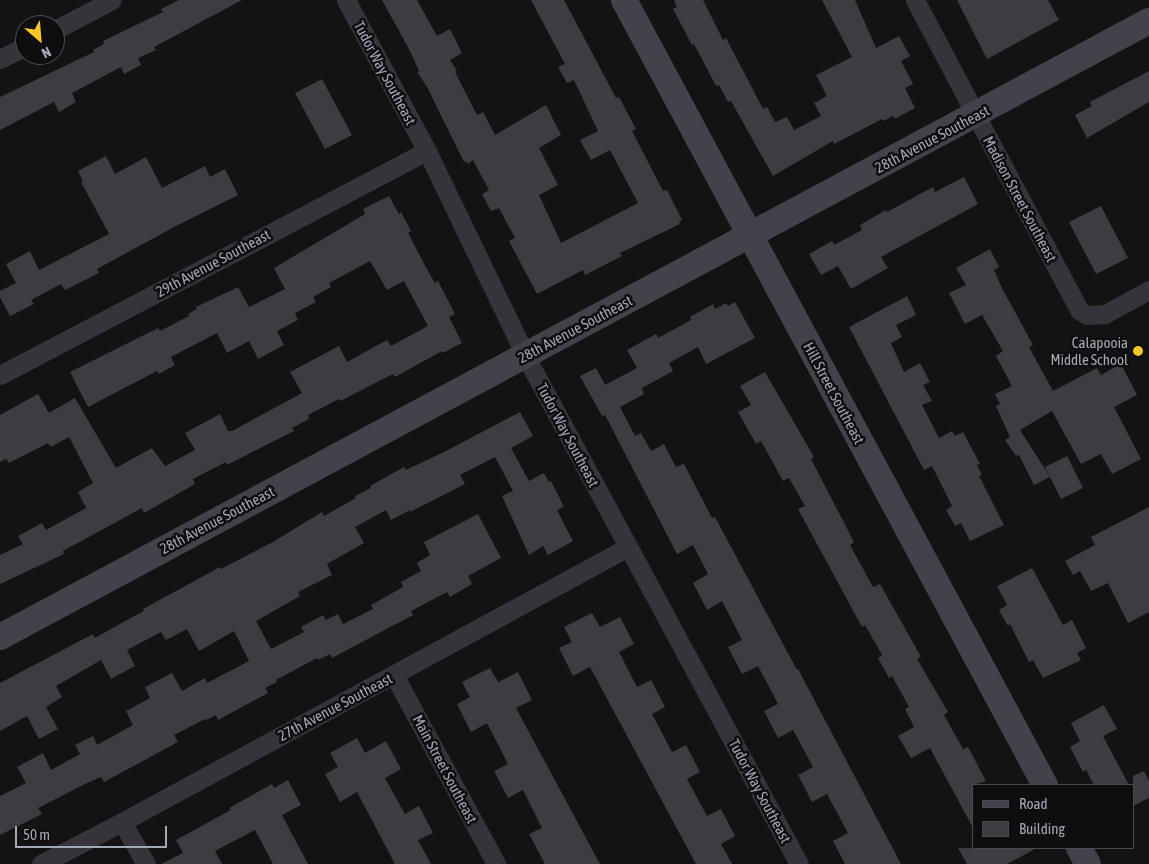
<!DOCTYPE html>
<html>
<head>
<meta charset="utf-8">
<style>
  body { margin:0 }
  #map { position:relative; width:1149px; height:864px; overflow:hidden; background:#131314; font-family:"Asap Condensed",sans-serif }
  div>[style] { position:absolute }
  .building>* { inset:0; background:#3d3d41 }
  .street>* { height:19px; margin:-9.5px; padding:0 9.5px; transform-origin:9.5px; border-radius:9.5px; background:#34343a }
  .secondary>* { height:26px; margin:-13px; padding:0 13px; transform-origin:13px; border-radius:13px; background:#42434a }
  .dots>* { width:14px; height:14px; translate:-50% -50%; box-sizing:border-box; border:2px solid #0e0e0f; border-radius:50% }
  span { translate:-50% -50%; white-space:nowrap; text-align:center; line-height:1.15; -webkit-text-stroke:5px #0e0e0f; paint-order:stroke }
  .street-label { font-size:15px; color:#a4a7b5 }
  .poi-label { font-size:15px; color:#a4a7b5 }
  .right { translate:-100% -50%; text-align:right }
  .legend { position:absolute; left:972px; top:784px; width:162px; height:65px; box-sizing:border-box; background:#0e0e0f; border:1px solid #4a4b51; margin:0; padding:6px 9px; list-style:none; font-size:15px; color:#a4a7b5 }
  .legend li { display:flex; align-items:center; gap:10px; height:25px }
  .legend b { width:25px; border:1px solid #4a4b51 }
  .north { position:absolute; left:15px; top:15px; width:50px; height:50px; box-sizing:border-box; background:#0e0e0f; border:1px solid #4a4b51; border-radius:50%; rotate:153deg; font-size:14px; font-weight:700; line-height:20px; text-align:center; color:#a4a7b5 }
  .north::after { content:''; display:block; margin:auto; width:18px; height:22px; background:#f7c728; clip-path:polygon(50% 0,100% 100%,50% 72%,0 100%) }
  .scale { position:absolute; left:15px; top:826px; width:152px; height:22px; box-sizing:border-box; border:2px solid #a4a7b5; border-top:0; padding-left:6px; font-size:15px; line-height:18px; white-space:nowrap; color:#a4a7b5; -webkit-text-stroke:4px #0e0e0f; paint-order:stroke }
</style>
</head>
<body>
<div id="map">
  <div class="building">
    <i style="clip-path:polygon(179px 0,242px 0,154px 47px,156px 50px,138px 58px,141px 65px,124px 74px,121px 67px,72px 93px,76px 102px,59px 112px,54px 102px,0 130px,0 97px,94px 52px,93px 50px,104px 44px,103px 41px,163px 12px,161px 9px)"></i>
    <i style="clip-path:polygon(382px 0,417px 0,437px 36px,450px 29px,462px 53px,450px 60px,457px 71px,455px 72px,477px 115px,483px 112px,495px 135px,546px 105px,561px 135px,539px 148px,558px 185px,539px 195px,561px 243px,638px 203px,610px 150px,591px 160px,580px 140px,598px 131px,574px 80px,567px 83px,558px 67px,565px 64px,531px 0,564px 0,616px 98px,619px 97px,636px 129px,632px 131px,663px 191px,667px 190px,682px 220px,679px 222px,680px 224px,620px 253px,622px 256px,585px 275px,583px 270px,537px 294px,509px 241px,515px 238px,499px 208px,491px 211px,482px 194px,489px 190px,473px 160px,468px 164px,466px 161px,464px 162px,427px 87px,417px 72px,419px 71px,410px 51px)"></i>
    <i style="clip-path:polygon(674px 0,703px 0,723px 40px,726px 38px,763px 109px,767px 107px,775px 122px,787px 117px,794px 130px,821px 116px,814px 103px,827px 96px,816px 75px,852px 57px,822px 0,855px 0,876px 48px,899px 36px,910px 56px,901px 61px,913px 84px,905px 88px,915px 108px,895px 119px,893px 116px,883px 121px,882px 119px,834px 144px,833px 141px,773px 176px,731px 101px,728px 102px,719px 85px,716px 86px,694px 44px,692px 45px,673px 9px,677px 7px)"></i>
    <i style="clip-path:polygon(957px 0,1048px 0,1059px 20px,987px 59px)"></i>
    <i style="clip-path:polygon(1149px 71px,1149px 102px,1087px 138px,1075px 115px,1092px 106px,1090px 102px)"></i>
    <i style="clip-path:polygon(322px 79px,352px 135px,325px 149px,295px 93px)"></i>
    <i style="clip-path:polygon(106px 156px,115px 174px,146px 157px,162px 188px,205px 166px,210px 177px,225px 169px,238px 195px,176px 226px,97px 269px,99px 273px,65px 290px,61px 284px,31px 300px,34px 304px,10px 316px,0 297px,0 291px,16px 283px,6px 264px,30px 251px,39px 270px,109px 234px,81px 182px,83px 181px,78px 171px)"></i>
    <i style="clip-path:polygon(964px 177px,978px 204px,881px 257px,888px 268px,851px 289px,838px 266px,821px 275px,809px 254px,832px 241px,834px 245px,862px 230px,860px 225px,886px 210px,887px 212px,933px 187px,935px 192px)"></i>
    <i style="clip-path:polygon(389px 196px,399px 214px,401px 212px,411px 231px,408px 233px,429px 273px,435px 283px,438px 281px,455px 314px,449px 317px,462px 343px,443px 353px,442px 351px,395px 377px,393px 374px,340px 401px,339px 399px,308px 415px,309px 419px,292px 428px,294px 431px,227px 465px,226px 462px,193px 479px,195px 484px,144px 513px,142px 508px,63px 551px,64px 554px,0 584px,0 555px,23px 544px,18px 536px,42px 523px,46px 530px,86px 508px,78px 492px,93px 483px,69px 437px,51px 447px,48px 443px,9px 463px,6px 459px,0 462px,0 415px,38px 394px,49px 413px,75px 398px,116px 468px,152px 448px,165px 466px,195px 450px,185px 433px,220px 414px,228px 431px,232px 431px,302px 393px,290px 372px,339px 346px,347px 362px,387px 340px,391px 346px,428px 326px,404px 281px,387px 290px,370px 261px,329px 283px,331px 287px,313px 297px,316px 302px,295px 313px,298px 320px,277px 331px,284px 345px,258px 359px,249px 341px,227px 353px,217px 333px,171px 357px,175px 365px,159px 374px,157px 371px,88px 407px,70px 372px,158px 328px,160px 331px,189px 316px,188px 314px,197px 309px,196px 307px,238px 287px,249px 307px,285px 289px,274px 268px,365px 214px,363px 209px)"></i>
    <i style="clip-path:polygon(1101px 206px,1128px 258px,1096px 274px,1069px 222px)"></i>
    <i style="clip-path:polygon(990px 249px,999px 267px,994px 270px,1002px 288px,1033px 345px,1029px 347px,1053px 391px,1097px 368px,1101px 375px,1121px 364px,1137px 395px,1114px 407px,1141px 459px,1112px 474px,1101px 454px,1081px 464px,1052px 411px,1020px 430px,1050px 477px,1045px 467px,1067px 456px,1083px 488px,1061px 499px,1050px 477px,1034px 485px,1019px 455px,1016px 456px,1005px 440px,1010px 437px,996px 406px,1000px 404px,995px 394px,1012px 386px,996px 356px,1003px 351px,982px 315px,965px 324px,949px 293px,966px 285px,956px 268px)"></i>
    <i style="clip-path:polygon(907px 296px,916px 315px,896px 325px,902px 337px,891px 343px,904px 372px,920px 363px,930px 382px,923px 385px,932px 401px,922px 405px,939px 438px,952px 431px,955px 436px,963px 432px,980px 464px,977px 465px,982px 475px,979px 476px,1004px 525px,970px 541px,961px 523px,955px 526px,946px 510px,952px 506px,932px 466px,924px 470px,849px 327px)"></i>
    <i style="clip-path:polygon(735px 302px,755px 338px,706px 364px,698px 347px,669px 363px,673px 371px,642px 388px,644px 394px,620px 407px,635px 436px,641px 433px,651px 451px,664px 444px,676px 467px,684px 464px,712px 518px,715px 517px,797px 670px,798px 669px,901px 864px,845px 864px,833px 841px,848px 833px,827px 794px,812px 802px,798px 775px,813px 767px,793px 730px,778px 738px,764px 711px,778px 704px,758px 666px,742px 674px,728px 647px,742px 640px,722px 601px,707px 610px,693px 583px,708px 574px,693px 545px,677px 554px,605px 415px,602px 416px,580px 376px,596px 368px,605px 385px,637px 368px,627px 350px,656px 334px,658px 338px,691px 320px,690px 317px,713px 304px,715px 309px,726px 303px,728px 306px)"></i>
    <i style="clip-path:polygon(765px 372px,814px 457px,811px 459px,854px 542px,850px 545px,873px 587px,880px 584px,902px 623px,921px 657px,917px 659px,948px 712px,944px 715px,963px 749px,968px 747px,986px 781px,973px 785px,973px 828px,930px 748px,911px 758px,898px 736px,914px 727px,905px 709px,909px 707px,892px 676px,889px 678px,878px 658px,882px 655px,865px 625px,862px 627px,798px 509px,805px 506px,789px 478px,783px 481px,761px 441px,756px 444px,738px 412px,751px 405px,740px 386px)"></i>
    <i style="clip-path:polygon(520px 412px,533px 436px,511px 448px,529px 481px,544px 473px,549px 482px,551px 481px,564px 507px,557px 510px,573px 541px,548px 555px,543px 546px,529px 555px,502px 496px,513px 491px,495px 457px,460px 475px,465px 484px,410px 512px,410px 510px,391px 520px,386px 510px,355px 527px,364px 543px,327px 564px,332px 575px,298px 592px,300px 596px,256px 621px,271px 649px,304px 632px,301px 627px,323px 615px,326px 620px,338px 614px,343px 624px,373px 609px,371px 605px,403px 587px,401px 582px,421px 571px,417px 563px,430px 555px,424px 542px,478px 514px,501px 558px,468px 576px,472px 584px,450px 597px,447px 592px,411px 611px,413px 615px,332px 658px,330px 654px,318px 660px,317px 658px,276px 680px,277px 682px,265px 688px,268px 693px,218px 720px,216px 715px,206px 720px,205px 719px,174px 735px,178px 742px,104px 782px,101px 777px,89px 782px,38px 808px,42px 814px,0 835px,0 796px,26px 783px,17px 767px,43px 753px,51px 770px,80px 754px,75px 745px,93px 736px,97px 745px,133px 725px,126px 711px,150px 698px,145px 687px,172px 673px,182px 691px,205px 678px,207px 683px,249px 661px,234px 631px,199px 651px,187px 629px,166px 640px,161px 632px,127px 650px,135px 666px,111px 679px,101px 660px,56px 686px,62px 697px,46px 707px,58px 729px,39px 739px,27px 716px,0 731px,0 683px,93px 634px,95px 638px,127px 620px,144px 611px,143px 609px,220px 567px,221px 569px,273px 542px,322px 512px,324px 516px,356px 498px,355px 496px,371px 488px,370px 486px,404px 467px,406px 470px,446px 451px)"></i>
    <i style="clip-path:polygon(1149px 507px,1149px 612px,1128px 623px,1108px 583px,1091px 591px,1080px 571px,1073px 575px,1065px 561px,1095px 545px,1091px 537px)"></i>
    <i style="clip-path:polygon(1032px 568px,1063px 625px,1072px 620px,1086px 648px,1077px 653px,1081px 660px,1043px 678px,1033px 660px,1029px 662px,1010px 624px,1008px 626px,999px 610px,1007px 605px,997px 586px)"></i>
    <i style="clip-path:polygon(592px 613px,600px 627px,620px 617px,634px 644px,619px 652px,637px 687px,651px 680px,665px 707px,652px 714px,672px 752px,686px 745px,700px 772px,687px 779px,707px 816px,721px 809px,735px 836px,721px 844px,732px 864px,696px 864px,590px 667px,573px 676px,559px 648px,572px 642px,564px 627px)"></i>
    <i style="clip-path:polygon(490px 668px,498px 682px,518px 672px,532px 700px,516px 708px,600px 864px,545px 864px,529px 834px,542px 828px,523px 790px,508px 798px,494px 771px,508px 764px,487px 723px,471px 732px,457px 704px,470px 697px,462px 682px)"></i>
    <i style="clip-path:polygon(1104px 705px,1117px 729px,1103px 736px,1129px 785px,1094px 785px,1086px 770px,1083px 772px,1070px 747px,1080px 741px,1071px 723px)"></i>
    <i style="clip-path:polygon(357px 738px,365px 753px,386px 741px,401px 769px,385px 778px,405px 814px,419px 806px,433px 833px,418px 840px,431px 864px,395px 864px,357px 792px,340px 802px,325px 774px,338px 767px,330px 753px)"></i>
    <i style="clip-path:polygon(1144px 771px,1149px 781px,1149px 798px,1133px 806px,1133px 776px)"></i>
    <i style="clip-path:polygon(288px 780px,301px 805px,282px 815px,308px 864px,273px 864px,255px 830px,215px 851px,222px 864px,161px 864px,183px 853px,176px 840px,218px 817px,231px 810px,229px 808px,272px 784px,274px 788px)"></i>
    <i style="clip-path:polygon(958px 848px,1037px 848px,1007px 864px,967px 864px)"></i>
  </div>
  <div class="street">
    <i style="left:346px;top:0;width:171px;rotate:61.8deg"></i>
    <i style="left:427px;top:151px;width:226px;rotate:64.3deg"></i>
    <i style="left:525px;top:355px;width:578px;rotate:61.71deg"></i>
    <i style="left:915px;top:0;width:351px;rotate:62.1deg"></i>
    <i style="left:1079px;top:310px;width:9px;rotate:32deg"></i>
    <i style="left:1087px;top:315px;width:18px;rotate:-3deg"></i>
    <i style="left:1105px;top:314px;width:50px;rotate:-28.6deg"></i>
    <i style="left:55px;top:30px;width:64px;rotate:-27.8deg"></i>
    <i style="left:0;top:59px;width:28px;rotate:-27deg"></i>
    <i style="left:0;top:375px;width:482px;rotate:-27.7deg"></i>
    <i style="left:394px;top:675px;width:215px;rotate:61.6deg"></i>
    <i style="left:122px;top:822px;width:48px;rotate:60.3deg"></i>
    <i style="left:41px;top:864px;width:91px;rotate:-27.4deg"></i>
    <i style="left:122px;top:822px;width:576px;rotate:-28.52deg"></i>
  </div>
  <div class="secondary">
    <i style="left:624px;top:0;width:891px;rotate:61.8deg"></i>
    <i style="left:0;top:637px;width:1304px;rotate:-28.2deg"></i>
    <i style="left:1079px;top:848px;width:18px;rotate:61deg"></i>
  </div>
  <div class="dots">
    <i style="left:1138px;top:351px;background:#f7c728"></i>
  </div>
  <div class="street-label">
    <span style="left:385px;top:73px;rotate:62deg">Tudor Way Southeast</span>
    <span style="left:932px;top:139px;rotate:-28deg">28th Avenue Southeast</span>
    <span style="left:1020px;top:199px;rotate:62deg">Madison Street Southeast</span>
    <span style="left:213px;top:263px;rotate:-28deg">29th Avenue Southeast</span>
    <span style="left:575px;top:329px;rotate:-28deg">28th Avenue Southeast</span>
    <span style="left:834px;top:393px;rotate:62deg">Hill Street Southeast</span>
    <span style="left:568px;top:435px;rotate:62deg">Tudor Way Southeast</span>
    <span style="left:217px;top:520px;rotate:-28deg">28th Avenue Southeast</span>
    <span style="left:335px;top:707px;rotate:-28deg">27th Avenue Southeast</span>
    <span style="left:445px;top:769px;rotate:62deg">Main Street Southeast</span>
    <span style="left:760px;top:791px;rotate:62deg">Tudor Way Southeast</span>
  </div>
  <div class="poi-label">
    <span class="right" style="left:1128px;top:351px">Calapooia<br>Middle School</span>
  </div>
  <ul class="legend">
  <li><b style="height:6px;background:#42434a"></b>Road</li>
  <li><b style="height:14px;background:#3d3d41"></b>Building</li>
  </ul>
  <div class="north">N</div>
  <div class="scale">50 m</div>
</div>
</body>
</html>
